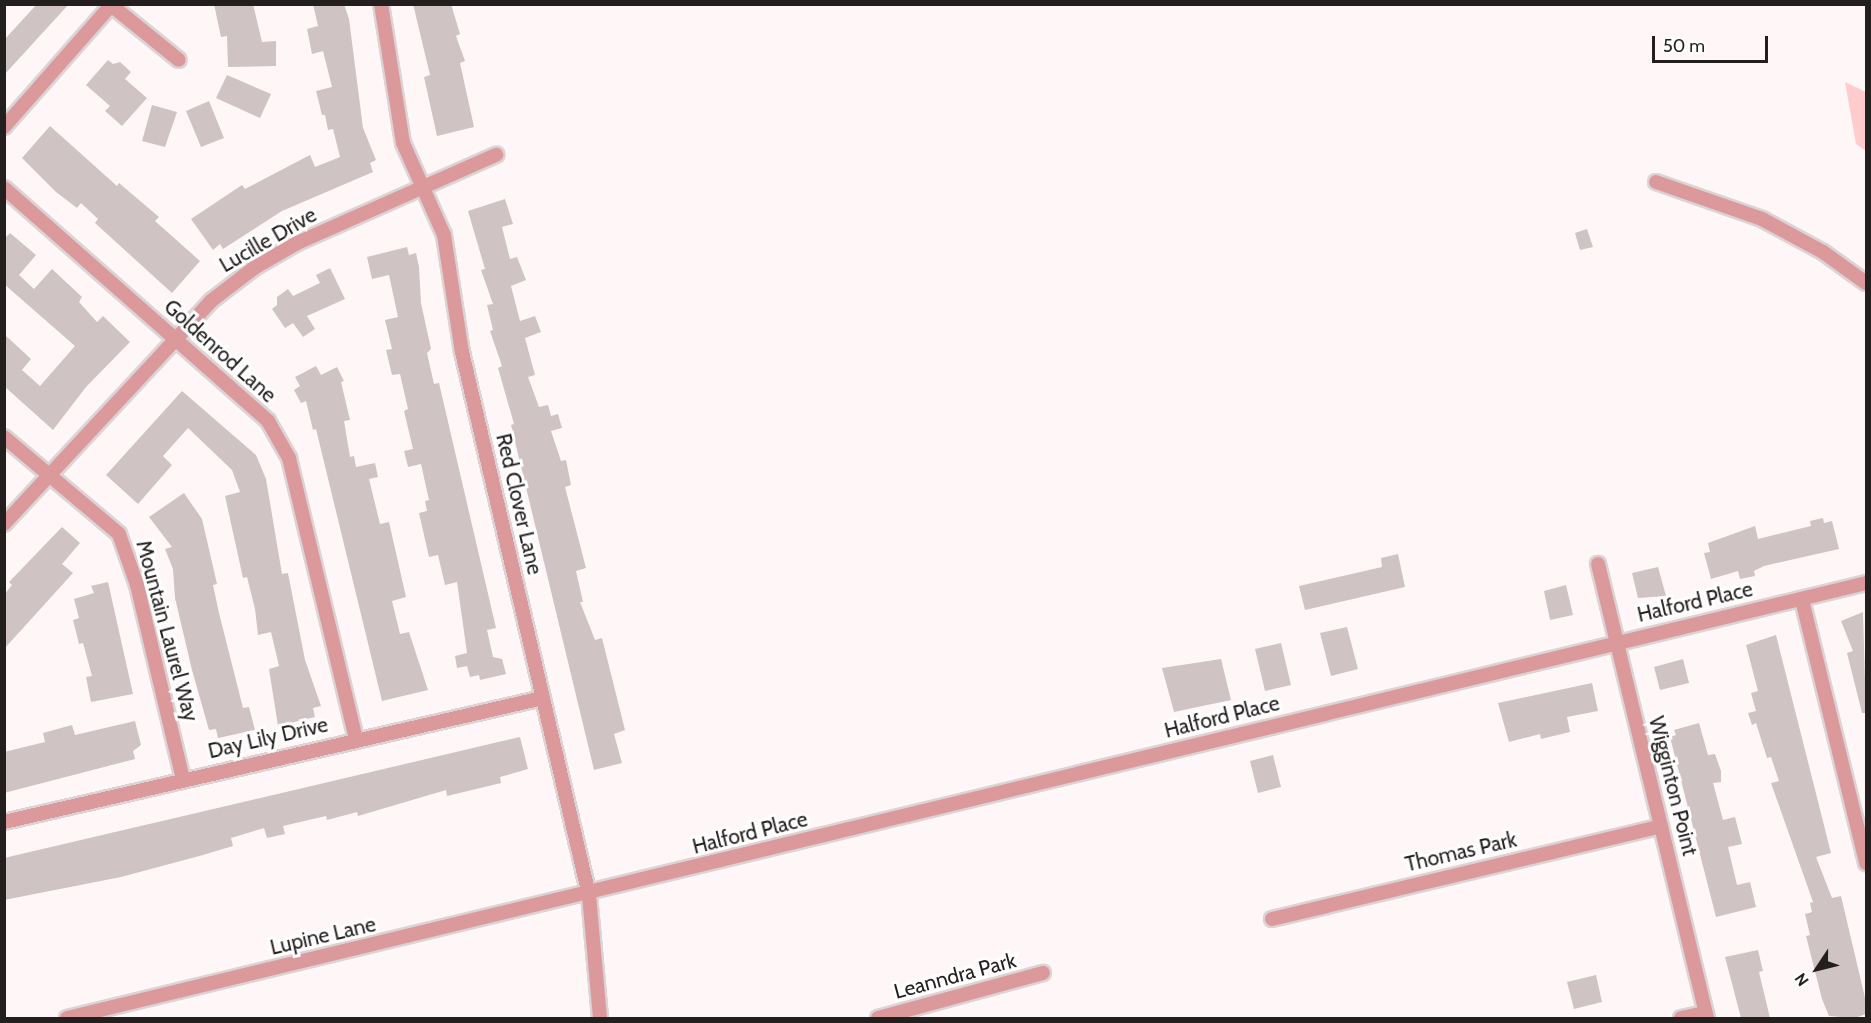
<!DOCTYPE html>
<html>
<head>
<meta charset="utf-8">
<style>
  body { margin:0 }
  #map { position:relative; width:1871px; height:1023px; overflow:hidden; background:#fff7f7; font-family:Cabin,sans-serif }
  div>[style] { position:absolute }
  .green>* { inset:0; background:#ffccce }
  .building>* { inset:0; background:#cfc3c3 }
  .roads { filter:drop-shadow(2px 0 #dcd4d4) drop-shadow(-2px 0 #dcd4d4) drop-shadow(0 2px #dcd4d4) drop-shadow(0 -2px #dcd4d4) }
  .street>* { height:14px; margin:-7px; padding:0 7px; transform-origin:7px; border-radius:7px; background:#db999c }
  span { translate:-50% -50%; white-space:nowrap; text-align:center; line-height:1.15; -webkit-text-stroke:6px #fff; paint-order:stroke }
  .street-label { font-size:21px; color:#231f1f }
  .frame { position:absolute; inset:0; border:6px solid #231f1f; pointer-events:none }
  .north { position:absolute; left:1787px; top:939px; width:60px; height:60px; -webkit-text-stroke:4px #fff; paint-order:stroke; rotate:235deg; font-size:16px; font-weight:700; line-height:24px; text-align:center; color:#231f1f }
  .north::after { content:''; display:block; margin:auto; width:21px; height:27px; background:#231f1f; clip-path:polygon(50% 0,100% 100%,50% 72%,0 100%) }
  .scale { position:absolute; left:1652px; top:36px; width:116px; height:27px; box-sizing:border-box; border:3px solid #231f1f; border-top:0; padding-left:8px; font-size:18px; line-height:21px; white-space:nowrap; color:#231f1f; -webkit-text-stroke:4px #fff; paint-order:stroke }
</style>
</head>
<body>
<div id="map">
  <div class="green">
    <i style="clip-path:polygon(1845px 82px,1866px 92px,1866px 151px,1856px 144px)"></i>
  </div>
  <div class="building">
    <i style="clip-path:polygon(37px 4px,69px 4px,4px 75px,4px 40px)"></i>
    <i style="clip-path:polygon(214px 4px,253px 4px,262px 42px,276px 41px,276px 66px,228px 67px,227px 36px,221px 37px)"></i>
    <i style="clip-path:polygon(313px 4px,344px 4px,349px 19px,363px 128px,376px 160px,370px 163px,373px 172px,282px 211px,223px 249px,220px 244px,213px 250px,191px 219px,242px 185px,245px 189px,310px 155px,315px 167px,340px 157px,333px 129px,328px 130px,325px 115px,322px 115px,316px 91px,332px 87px,323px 51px,312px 54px,307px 29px,318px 26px)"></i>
    <i style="clip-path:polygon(413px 4px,451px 4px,460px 34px,456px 36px,465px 61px,460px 63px,474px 127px,437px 136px,424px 77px,430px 75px)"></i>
    <i style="clip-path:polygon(108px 60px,113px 64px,120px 62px,131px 72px,125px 79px,147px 98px,122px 126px,105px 111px,110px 106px,86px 85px)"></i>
    <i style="clip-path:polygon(227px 75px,271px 94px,260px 118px,216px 98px)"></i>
    <i style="clip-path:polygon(209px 101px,224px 138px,201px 147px,186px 111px)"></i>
    <i style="clip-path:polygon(152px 105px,177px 112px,165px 147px,142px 141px)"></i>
    <i style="clip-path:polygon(50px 126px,117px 186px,119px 183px,159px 217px,155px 221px,200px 261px,172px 293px,95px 223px,98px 219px,81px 203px,77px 208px,56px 192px,22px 158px)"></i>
    <i style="clip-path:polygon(505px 199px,513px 224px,502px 227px,510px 259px,517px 257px,526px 280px,511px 286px,520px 321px,535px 316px,541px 332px,525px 338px,535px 375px,528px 377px,539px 407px,548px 405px,551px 416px,558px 414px,562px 428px,551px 431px,561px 461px,566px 460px,571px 485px,565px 487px,586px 568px,576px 571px,583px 602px,580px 602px,595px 640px,602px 638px,625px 730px,614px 734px,622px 763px,594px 770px,511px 425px,514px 424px,498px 368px,502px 366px,490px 331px,493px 330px,487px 305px,493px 304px,481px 270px,485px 269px,468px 211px)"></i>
    <i style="clip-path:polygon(1587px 229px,1593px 247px,1580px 250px,1575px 233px)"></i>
    <i style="clip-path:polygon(10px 233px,36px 255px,19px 275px,34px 289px,52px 269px,82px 297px,79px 302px,97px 322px,103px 316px,130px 342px,86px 387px,53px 430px,4px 386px,4px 334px,31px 359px,22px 370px,40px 386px,75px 346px,4px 284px,4px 239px)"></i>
    <i style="clip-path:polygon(407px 247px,409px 255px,416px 253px,419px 267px,421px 303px,431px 349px,427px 353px,434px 384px,439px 383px,496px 628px,487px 630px,493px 657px,502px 659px,506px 674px,480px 680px,479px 675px,470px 677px,467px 666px,457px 668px,455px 656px,467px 653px,457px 582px,445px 585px,438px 555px,429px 557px,419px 513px,427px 511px,425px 501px,429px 500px,421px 464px,408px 467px,404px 451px,413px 449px,404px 411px,408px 409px,400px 374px,392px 375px,386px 350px,392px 349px,385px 320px,398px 317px,389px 275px,372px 279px,367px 257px)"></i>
    <i style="clip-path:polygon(330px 268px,345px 299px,307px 316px,315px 329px,303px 337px,293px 323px,285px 328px,272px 309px,277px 305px,277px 297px,288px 289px,293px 296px,320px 283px,316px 275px)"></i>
    <i style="clip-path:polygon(316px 366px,321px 375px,337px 367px,344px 381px,341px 382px,350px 420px,344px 421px,350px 457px,354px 456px,356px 467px,375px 463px,378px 477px,369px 479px,380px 524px,389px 522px,406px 597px,392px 601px,400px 634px,409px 632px,428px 690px,382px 701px,316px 429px,313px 430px,306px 401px,301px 403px,294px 390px,300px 386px,295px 377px)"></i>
    <i style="clip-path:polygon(182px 391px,256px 455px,266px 479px,282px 574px,288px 573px,305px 660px,321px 706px,313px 708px,315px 717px,278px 726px,269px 669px,279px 666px,271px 632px,258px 635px,255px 609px,247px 577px,243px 578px,225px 496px,240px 492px,232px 470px,188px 428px,163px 456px,172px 465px,138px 504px,106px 475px)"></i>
    <i style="clip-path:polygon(184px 493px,202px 519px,217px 584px,213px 585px,219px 613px,243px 708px,249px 707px,255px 730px,218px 738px,216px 729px,209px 730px,192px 670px,175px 598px,173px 569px,165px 549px,172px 547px,149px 517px)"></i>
    <i style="clip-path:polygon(1823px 518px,1824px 523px,1832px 521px,1839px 549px,1764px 566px,1754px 571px,1755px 576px,1740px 579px,1738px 571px,1711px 579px,1704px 553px,1710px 552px,1708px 543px,1755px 526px,1758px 539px,1811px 526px,1810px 521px)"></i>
    <i style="clip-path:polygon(62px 527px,80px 543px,62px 564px,73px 573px,4px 649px,4px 595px,12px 585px,9px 582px)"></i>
    <i style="clip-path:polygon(1398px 554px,1405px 587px,1305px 610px,1299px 586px,1382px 567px,1381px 558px)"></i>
    <i style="clip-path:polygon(1658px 567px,1666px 596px,1638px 598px,1632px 573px)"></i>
    <i style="clip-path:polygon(108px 582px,133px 694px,91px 702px,86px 677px,92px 676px,83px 643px,79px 644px,73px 620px,79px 618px,74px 599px,94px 593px,91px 586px)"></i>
    <i style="clip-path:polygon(1566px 585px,1573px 615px,1550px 620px,1544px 591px)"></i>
    <i style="clip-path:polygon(1863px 612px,1866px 713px,1862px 713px,1847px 653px,1853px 651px,1841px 621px)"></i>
    <i style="clip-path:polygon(1347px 627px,1358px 669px,1331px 676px,1320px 633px)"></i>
    <i style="clip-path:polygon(1776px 635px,1831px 853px,1816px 857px,1832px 898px,1841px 896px,1866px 1002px,1866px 1014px,1855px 1018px,1829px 1016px,1822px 999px,1806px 936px,1810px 935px,1805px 914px,1812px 912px,1810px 903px,1813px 902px,1771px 783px,1779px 781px,1771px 757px,1767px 758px,1756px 723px,1752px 725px,1748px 713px,1756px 711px,1751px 693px,1758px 691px,1746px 645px)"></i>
    <i style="clip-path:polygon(1281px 643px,1291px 685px,1265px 691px,1255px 649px)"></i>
    <i style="clip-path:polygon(1221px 659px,1231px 700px,1174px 712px,1162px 668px)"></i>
    <i style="clip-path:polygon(1683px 659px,1689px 683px,1660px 690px,1654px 667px)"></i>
    <i style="clip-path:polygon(1592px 683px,1598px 711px,1567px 717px,1570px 732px,1541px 739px,1540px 734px,1509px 742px,1498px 703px)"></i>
    <i style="clip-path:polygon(135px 721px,141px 745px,133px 751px,135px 759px,4px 793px,4px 752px,45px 742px,43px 733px,72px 725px,75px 735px)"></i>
    <i style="clip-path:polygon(1699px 723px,1708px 755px,1715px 754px,1721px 771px,1721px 782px,1713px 783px,1723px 820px,1735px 817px,1742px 844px,1728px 847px,1737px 885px,1750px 882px,1756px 907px,1716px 917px,1670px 737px,1676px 735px,1674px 730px)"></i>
    <i style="clip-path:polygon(520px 737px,528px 769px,500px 777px,501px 783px,447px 796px,446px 790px,358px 816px,357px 812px,327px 820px,326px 816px,283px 826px,285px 834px,267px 838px,264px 828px,231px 838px,233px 846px,203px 855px,121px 877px,4px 900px,4px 858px)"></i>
    <i style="clip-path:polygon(1273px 755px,1281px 787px,1258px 793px,1250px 761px)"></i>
    <i style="clip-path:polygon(1758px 950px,1763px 971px,1759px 972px,1770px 1018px,1741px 1018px,1725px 957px)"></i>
    <i style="clip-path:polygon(1596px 975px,1602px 1002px,1574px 1009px,1567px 982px)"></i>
  </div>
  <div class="roads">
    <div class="street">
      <i style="left:381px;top:4px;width:141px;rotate:81deg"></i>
      <i style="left:403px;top:143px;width:101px;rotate:66deg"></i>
      <i style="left:444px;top:235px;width:118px;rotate:81.3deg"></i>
      <i style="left:462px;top:352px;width:558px;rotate:76.84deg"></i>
      <i style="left:589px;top:895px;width:123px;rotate:84.9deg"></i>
      <i style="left:111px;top:5px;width:87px;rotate:39deg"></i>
      <i style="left:4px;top:127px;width:164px;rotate:-48.7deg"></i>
      <i style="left:1656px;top:182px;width:112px;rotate:19.2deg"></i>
      <i style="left:1762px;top:219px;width:69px;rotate:28.4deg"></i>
      <i style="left:1823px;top:252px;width:53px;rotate:35.8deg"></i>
      <i style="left:4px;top:188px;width:352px;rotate:41.4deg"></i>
      <i style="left:268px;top:421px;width:43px;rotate:60.4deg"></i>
      <i style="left:289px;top:458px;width:289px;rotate:76.6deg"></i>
      <i style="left:4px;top:437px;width:150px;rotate:40.1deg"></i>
      <i style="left:119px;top:534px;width:54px;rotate:70.6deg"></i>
      <i style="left:137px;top:585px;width:200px;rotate:76.7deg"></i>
      <i style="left:4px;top:524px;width:304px;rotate:-47.1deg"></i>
      <i style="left:211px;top:301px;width:54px;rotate:-37.5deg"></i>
      <i style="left:254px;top:268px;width:50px;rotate:-30.2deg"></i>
      <i style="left:297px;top:243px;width:218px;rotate:-23.9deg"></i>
      <i style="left:1598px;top:564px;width:467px;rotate:76.5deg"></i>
      <i style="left:1802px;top:600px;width:271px;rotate:76.3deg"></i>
      <i style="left:4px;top:822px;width:553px;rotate:-12.96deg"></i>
      <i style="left:1272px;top:919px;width:400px;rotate:-13.4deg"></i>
      <i style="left:67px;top:1018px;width:1851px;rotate:-13.59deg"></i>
      <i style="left:878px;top:1018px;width:171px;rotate:-15.3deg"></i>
      <i style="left:1681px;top:1018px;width:25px;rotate:-12deg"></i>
    </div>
  </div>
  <div class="street-label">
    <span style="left:268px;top:240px;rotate:-30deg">Lucille Drive</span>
    <span style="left:220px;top:351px;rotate:42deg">Goldenrod Lane</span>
    <span style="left:519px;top:504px;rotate:77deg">Red Clover Lane</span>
    <span style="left:1695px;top:602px;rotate:-13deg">Halford Place</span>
    <span style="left:167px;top:631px;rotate:75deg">Mountain Laurel Way</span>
    <span style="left:1222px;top:717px;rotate:-14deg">Halford Place</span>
    <span style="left:268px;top:738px;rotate:-13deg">Day Lily Drive</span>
    <span style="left:1673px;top:786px;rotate:76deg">Wigginton Point</span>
    <span style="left:750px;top:833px;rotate:-14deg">Halford Place</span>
    <span style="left:1461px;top:852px;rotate:-13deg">Thomas Park</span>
    <span style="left:323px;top:936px;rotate:-13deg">Lupine Lane</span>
    <span style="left:955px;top:976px;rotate:-15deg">Leanndra Park</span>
  </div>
  <div class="frame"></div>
  <div class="north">N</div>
  <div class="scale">50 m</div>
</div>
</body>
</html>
